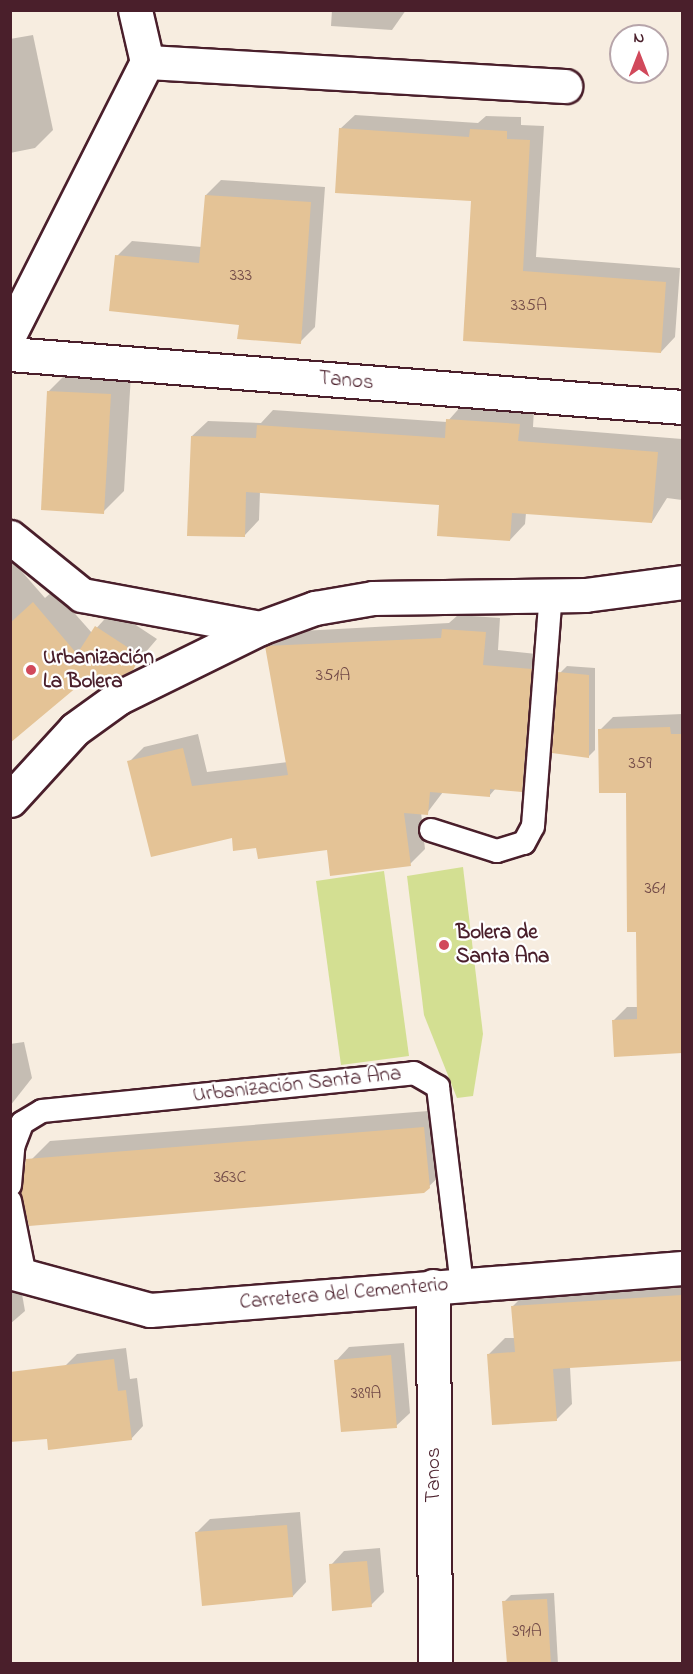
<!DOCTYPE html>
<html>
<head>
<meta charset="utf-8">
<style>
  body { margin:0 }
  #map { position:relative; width:693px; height:1674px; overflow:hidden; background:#f7ede0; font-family:"Indie Flower",sans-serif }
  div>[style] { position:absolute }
  .green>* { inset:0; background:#d3df92 }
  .shadow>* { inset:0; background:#0003 }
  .building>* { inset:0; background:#e4c396 }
  .roads { filter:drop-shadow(2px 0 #4a1f2b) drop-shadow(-2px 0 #4a1f2b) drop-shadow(0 2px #4a1f2b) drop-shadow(0 -2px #4a1f2b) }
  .lane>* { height:22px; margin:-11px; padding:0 11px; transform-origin:11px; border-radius:11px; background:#fff }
  .street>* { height:33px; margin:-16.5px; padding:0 16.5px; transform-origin:16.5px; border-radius:16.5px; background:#fff }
  .dots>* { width:16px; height:16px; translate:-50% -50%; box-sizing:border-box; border:3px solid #fff; border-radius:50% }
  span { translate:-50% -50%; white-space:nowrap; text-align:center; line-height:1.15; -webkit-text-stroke:4.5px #fff; paint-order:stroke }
  .number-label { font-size:18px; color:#704846 }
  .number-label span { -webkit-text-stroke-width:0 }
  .street-label { font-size:21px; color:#4a1f2b }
  .poi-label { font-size:21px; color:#4a1f2b; font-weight:700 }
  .left { translate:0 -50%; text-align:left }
  .frame { position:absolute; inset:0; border:12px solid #4a1f2b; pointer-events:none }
  .north { position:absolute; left:609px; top:24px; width:60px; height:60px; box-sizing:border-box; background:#fff; border:2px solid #b7a5aa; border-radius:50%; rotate:0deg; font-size:16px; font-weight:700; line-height:24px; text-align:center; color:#4a1f2b }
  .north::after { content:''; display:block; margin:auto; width:21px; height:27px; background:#d1495b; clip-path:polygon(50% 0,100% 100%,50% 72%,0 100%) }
</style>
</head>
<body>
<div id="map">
  <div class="green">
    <i style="clip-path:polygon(463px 867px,483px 1034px,473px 1096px,457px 1098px,424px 1015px,407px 876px)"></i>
    <i style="clip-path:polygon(384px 871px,409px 1056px,341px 1065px,316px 881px)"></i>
  </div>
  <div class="shadow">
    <i style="clip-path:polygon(332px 10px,406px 10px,392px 30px,331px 26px)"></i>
    <i style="clip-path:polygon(33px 35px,53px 130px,35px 148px,10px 153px,10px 39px)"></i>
    <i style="clip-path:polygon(355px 115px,478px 123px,486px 116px,521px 117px,521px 125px,544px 126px,536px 257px,680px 268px,675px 337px,661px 352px,464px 339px,473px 200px,340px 129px)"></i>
    <i style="clip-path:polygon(221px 180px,325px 187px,315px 327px,300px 342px,240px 324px,117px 256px,132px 241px,202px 247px,206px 195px)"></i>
    <i style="clip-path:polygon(69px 371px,131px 374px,124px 491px,103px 512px,48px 392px)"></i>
    <i style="clip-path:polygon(463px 404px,534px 409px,533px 427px,682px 439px,682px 500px,667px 498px,652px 522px,526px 513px,525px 524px,510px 540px,441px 504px,260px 491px,259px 520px,244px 536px,192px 436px,208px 421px,261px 423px,273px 410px,447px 422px)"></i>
    <i style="clip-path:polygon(10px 558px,45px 598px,54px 590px,92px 633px,113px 610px,157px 639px,132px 668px,90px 674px,10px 742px)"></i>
    <i style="clip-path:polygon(458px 615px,500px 618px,498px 650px,546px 655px,536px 775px,521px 790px,496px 788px,490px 795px,443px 792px,427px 813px,421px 812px,425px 849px,410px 864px,329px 849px,258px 847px,233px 836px,129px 762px,144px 747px,198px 734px,207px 772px,288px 762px,267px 647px,282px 632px,449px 623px)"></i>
    <i style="clip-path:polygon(567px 666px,595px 668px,595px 750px,588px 757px,560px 673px)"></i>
    <i style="clip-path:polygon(682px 714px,682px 1052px,616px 1056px,614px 1020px,627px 1007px,639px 1007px,638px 931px,627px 791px,600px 730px,613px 717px)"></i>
    <i style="clip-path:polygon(24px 1042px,32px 1078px,10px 1106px,10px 1044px)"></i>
    <i style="clip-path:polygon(441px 1110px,447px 1169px,423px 1192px,32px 1159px,50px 1141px)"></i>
    <i style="clip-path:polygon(10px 1271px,19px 1277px,25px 1311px,10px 1324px)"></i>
    <i style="clip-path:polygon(682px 1280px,682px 1359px,570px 1367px,572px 1404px,556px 1420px,489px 1354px,505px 1338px,515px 1338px,513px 1306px,529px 1290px)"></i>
    <i style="clip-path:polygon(404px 1343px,410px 1413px,396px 1426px,336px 1361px,349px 1347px)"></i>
    <i style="clip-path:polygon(126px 1348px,130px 1379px,137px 1378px,143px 1426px,131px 1439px,65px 1366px,77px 1354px)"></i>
    <i style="clip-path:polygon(300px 1512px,306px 1582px,293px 1596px,197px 1532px,210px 1519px)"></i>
    <i style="clip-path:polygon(380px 1548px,384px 1592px,371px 1605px,331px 1565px,344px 1551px)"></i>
    <i style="clip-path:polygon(554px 1593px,558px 1664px,508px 1664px,504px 1602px,511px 1595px)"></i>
  </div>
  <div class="building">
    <i style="clip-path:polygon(339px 128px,469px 137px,470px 129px,507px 131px,507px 139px,530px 140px,523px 271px,666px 282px,661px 353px,463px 341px,471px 201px,335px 193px)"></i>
    <i style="clip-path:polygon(205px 195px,311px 202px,301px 344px,237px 339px,239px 325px,109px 311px,115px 255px,199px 263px)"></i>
    <i style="clip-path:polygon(47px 391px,111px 394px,104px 514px,41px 510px)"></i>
    <i style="clip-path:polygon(446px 419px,520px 424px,518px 441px,658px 452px,652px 523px,512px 513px,510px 541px,437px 536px,439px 505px,246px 492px,245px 537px,187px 536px,191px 436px,256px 438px,257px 425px,445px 438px)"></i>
    <i style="clip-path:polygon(33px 602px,77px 654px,95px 626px,141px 656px,133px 670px,104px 685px,90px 676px,10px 743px,10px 623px)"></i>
    <i style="clip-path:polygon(442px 629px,486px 632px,483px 665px,532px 669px,522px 792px,490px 789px,490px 797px,430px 792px,428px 815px,404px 813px,411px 866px,330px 876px,327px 850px,258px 859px,256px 848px,233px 851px,232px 838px,151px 857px,127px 761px,183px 748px,192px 786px,288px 775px,265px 646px,441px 638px)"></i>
    <i style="clip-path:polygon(558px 672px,589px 675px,589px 758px,552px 753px)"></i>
    <i style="clip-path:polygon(670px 727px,671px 734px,682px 734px,682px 1053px,614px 1057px,612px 1020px,637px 1019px,636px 932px,627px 932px,626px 793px,599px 793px,598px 729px)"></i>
    <i style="clip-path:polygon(424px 1127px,430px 1188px,424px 1193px,29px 1226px,21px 1193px,26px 1159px)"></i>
    <i style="clip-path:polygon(682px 1295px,682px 1361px,553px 1369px,557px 1421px,492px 1425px,487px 1354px,515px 1352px,511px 1306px)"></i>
    <i style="clip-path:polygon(391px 1355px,397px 1428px,341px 1432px,334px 1360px)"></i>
    <i style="clip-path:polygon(114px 1359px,118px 1391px,126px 1390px,132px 1440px,48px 1450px,47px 1439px,10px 1442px,10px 1372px)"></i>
    <i style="clip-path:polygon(287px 1525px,293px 1597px,202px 1606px,195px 1532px)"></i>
    <i style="clip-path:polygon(367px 1561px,372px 1607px,332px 1611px,329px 1564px)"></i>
    <i style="clip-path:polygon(547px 1599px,551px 1664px,507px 1664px,502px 1601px)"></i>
  </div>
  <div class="roads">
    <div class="lane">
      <i style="left:431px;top:830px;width:69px;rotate:17.7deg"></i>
      <i style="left:497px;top:851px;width:28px;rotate:-17deg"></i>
      <i style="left:524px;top:843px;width:19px;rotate:-62deg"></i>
      <i style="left:533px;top:826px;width:233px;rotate:-85.6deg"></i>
      <i style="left:10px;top:1185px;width:38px;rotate:-85deg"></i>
      <i style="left:13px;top:1147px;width:26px;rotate:-69deg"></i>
      <i style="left:22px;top:1123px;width:23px;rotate:-31deg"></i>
      <i style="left:42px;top:1111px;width:374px;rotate:-5.8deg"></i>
      <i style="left:414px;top:1073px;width:28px;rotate:30deg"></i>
      <i style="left:438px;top:1087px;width:199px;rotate:83.1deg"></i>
      <i style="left:10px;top:1201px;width:76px;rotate:78.7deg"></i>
    </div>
    <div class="street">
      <i style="left:147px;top:62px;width:419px;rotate:3.3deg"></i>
      <i style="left:10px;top:333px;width:304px;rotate:-63.2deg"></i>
      <i style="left:147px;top:62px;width:53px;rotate:-103deg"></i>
      <i style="left:10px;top:354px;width:674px;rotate:4.51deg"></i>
      <i style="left:10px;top:537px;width:92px;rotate:38.9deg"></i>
      <i style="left:82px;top:595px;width:181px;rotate:10.5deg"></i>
      <i style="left:10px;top:800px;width:96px;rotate:-47.5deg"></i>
      <i style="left:75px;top:729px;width:53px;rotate:-35.8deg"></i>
      <i style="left:118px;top:698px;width:158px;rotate:-26.2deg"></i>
      <i style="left:260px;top:628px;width:59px;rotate:-20deg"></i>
      <i style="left:315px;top:608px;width:59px;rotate:-9.8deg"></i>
      <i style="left:373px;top:598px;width:212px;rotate:-0.8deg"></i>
      <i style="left:585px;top:595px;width:98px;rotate:-7.6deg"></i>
      <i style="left:10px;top:1272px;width:145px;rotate:15.2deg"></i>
      <i style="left:150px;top:1310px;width:534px;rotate:-4.51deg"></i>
      <i style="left:433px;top:1286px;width:378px;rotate:89.7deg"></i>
    </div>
  </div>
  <div class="dots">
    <i style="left:31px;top:670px;background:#d1495b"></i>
    <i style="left:444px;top:945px;background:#d1495b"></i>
  </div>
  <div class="number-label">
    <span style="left:241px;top:276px">333</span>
    <span style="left:529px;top:306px">335A</span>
    <span style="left:333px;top:676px">351A</span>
    <span style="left:640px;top:764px">359</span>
    <span style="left:655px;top:889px">361</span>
    <span style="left:230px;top:1178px">363C</span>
    <span style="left:366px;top:1394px">389A</span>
    <span style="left:527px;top:1632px">391A</span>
  </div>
  <div class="street-label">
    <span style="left:346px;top:381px;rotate:5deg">Tanos</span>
    <span style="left:297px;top:1085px;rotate:-6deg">Urbanización Santa Ana</span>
    <span style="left:344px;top:1294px;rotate:-5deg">Carretera del Cementerio</span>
    <span style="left:434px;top:1475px;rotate:-90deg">Tanos</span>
  </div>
  <div class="poi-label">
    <span class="left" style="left:43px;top:670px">Urbanización<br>La Bolera</span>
    <span class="left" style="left:456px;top:945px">Bolera de<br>Santa Ana</span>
  </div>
  <div class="frame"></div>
  <div class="north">N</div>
</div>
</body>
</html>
